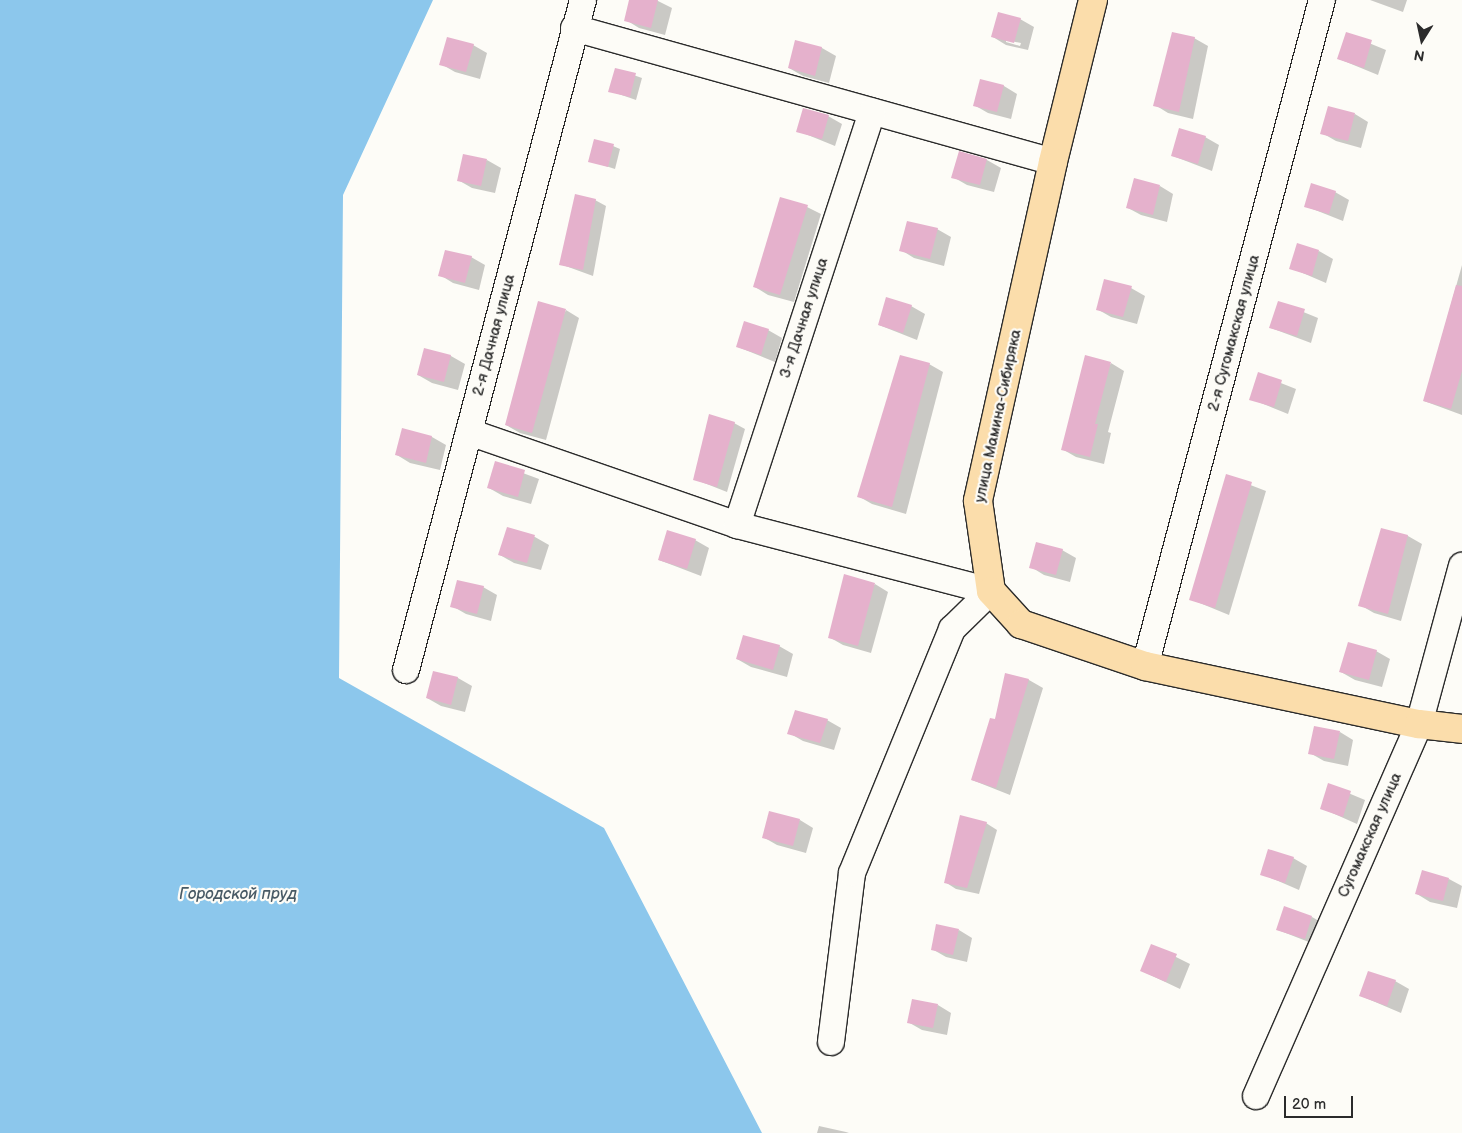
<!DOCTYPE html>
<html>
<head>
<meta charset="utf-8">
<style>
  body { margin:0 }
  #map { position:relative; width:1462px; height:1133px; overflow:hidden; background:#fdfcf7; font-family:"Balsamiq Sans",sans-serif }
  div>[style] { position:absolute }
  .water>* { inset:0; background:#8cc7ec }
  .shadow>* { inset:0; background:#0003 }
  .building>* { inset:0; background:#e5b1cc }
  .roads { filter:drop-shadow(1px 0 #2b2b2b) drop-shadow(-1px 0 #2b2b2b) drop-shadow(0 1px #2b2b2b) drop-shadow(0 -1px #2b2b2b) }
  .minor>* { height:26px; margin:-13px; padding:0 13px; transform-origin:13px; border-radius:13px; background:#fdfcf7 }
  .primary>* { height:28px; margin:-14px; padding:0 14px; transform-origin:14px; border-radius:14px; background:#fbddab }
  span { translate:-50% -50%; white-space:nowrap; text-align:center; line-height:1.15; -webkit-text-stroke:4.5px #fdfcf7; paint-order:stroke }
  .street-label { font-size:15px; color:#2b2b2b }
  .water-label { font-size:16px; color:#485a65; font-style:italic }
  .north { position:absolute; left:1397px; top:15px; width:50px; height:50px; -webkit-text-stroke:4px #fdfcf7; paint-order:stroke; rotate:190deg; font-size:14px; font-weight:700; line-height:20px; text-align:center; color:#2b2b2b }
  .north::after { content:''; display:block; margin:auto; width:18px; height:22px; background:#2b2b2b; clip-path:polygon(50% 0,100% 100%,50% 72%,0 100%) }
  .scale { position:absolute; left:1284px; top:1096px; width:69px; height:22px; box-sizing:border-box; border:2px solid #2b2b2b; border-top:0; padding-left:6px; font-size:15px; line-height:18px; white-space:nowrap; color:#2b2b2b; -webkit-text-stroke:4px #fdfcf7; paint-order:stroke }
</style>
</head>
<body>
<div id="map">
  <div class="water">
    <i style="clip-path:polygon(0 0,433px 0,343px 195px,339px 678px,604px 828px,762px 1133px,0 1133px)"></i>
  </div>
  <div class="shadow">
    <i style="clip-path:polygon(631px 0,656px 0,672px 8px,665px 35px,639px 28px,626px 20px)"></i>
    <i style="clip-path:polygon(1370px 0,1407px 0,1403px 12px)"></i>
    <i style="clip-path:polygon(evenodd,1020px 19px,1034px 27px,1028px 50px,1006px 45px,993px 37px,1020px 19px,1006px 40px,1021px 43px,1020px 46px,1006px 42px,1006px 40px)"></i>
    <i style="clip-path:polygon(1347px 34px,1386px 50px,1378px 75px,1339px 59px)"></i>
    <i style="clip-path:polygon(1194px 38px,1208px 46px,1193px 119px,1168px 113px,1155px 105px)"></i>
    <i style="clip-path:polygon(796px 41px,822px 48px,836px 56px,829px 83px,803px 76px,789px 68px)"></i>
    <i style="clip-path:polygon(473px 45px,487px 53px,480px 79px,455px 72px,441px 64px)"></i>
    <i style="clip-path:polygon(616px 69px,642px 78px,636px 100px,610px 91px)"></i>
    <i style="clip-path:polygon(981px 81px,1004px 86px,1017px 94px,1011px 119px,988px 113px,974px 105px)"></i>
    <i style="clip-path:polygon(1355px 114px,1368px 122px,1361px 148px,1336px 141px,1322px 133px)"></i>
    <i style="clip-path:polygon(828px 116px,842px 124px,835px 146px,798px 131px)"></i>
    <i style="clip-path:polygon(1205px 137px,1219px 145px,1212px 171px,1173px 156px)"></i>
    <i style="clip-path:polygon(613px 146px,620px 149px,615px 169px,590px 161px)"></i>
    <i style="clip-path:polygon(959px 153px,987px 160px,1001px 168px,994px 192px,967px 185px,953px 177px)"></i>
    <i style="clip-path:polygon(487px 160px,501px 168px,495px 193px,472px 188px,458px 180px)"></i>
    <i style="clip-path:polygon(1160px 186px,1173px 194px,1167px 222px,1141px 215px,1128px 208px)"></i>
    <i style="clip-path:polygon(1335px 192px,1349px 200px,1343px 221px,1305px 206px)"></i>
    <i style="clip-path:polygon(595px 200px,606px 206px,593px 276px,560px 264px)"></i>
    <i style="clip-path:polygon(807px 207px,821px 214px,794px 302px,768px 295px,755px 287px)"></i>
    <i style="clip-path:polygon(937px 229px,951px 237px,944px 266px,914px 258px,901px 250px)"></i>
    <i style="clip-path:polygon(1319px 251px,1333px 259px,1326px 283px,1291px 268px)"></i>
    <i style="clip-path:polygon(471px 257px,485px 265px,479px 290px,453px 283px,440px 275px)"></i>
    <i style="clip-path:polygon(1462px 265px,1462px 415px,1424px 401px)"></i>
    <i style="clip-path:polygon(1131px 288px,1145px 296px,1137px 324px,1111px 317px,1097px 309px)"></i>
    <i style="clip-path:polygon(1279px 302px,1318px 318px,1311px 343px,1271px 328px)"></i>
    <i style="clip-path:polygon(911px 306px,925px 314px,917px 340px,879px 325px)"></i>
    <i style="clip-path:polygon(566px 310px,579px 318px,546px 440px,520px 433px,506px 425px)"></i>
    <i style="clip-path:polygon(768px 330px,782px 338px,775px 362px,738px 347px)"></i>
    <i style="clip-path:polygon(425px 350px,451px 356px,465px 364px,458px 390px,432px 383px,418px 375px)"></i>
    <i style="clip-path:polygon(1111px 363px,1124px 371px,1108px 432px,1111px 433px,1104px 464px,1076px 457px,1062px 449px)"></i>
    <i style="clip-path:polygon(929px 364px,943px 372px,906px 514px,872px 504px,858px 496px)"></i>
    <i style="clip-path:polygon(1258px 374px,1296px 389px,1288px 414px,1251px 399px)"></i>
    <i style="clip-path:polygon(734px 423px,745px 429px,727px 492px,694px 479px)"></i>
    <i style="clip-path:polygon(403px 430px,432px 437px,446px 445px,440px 470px,410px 463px,397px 455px)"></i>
    <i style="clip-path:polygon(496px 463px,539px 479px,531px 504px,503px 496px,489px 488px)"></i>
    <i style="clip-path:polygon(1227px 476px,1266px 491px,1229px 615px,1190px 599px)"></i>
    <i style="clip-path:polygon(508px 529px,535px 537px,549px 545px,541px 570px,514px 563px,500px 555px)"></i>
    <i style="clip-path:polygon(1382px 529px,1408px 536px,1422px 544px,1401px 621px,1374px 613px,1360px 605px)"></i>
    <i style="clip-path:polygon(695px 540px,709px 548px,701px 576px,659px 560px)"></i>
    <i style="clip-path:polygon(1062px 550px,1076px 558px,1070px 582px,1044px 575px,1031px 567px)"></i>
    <i style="clip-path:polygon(875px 584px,888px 592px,871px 653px,843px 645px,829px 637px)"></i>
    <i style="clip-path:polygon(483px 587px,497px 595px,491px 621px,466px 614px,452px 606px)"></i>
    <i style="clip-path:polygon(779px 646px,793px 654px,787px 677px,751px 667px,737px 659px)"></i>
    <i style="clip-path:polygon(1376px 651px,1390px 659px,1382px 687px,1355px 680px,1341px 672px)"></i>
    <i style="clip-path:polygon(434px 672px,458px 678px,472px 686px,465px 712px,441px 706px,427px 698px)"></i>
    <i style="clip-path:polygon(1006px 675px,1029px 680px,1043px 688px,1010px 795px,972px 780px,995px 721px)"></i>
    <i style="clip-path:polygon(827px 720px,841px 728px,834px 750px,803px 741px,789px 733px)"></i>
    <i style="clip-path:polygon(1340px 732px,1353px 740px,1348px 766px,1324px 761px,1310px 753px)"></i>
    <i style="clip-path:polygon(1329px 785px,1365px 800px,1357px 824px,1321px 808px)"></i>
    <i style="clip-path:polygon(800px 820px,813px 828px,806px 853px,777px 845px,763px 837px)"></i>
    <i style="clip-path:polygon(986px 823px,997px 830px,979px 894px,956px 889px,945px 882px)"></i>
    <i style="clip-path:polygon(1293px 858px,1307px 866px,1299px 890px,1262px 874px)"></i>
    <i style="clip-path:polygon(1449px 879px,1462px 886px,1457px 908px,1430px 902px,1417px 894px)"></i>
    <i style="clip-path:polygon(1312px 917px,1326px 925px,1319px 946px,1278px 930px)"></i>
    <i style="clip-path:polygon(959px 930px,972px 938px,967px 962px,946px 957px,932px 949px)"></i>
    <i style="clip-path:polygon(1152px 945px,1190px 964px,1180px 989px,1142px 971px)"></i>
    <i style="clip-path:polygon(1395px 981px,1409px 989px,1401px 1013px,1361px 996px)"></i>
    <i style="clip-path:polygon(938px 1005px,951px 1013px,947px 1035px,922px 1030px,908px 1022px)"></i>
    <i style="clip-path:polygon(819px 1126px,846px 1132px,849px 1133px,817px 1133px)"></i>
  </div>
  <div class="building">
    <i style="clip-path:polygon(629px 0,658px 0,651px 28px,624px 21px)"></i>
    <i style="clip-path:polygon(998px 12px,1021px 18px,1014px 43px,991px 37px)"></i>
    <i style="clip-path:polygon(1172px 32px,1195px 37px,1179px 112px,1153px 106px)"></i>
    <i style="clip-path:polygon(1346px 32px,1372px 40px,1364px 68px,1337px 59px)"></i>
    <i style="clip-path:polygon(447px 37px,474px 44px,466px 72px,439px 65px)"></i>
    <i style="clip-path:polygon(795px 40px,822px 47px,815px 76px,788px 68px)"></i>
    <i style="clip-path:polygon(615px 68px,636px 73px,630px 97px,608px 92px)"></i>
    <i style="clip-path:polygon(980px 79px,1004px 85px,997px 112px,973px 106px)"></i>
    <i style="clip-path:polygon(1328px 106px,1355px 113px,1348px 141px,1320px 134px)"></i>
    <i style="clip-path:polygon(803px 108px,829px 115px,822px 139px,796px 132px)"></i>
    <i style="clip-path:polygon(1179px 128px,1206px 136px,1198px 164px,1171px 156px)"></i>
    <i style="clip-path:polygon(594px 139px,614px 144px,608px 167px,588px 162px)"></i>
    <i style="clip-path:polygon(959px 151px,987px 159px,980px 185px,951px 178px)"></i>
    <i style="clip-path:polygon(463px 154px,487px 159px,481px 186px,457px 181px)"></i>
    <i style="clip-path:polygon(1134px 178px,1160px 185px,1153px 215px,1126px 208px)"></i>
    <i style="clip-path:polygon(1311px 183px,1336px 191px,1329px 214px,1304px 207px)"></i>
    <i style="clip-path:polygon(575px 194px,596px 199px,583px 270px,559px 265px)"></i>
    <i style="clip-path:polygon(780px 197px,808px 205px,780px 295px,753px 287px)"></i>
    <i style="clip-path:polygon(907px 221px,938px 228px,930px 259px,899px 251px)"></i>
    <i style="clip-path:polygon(1297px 243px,1319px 250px,1312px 276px,1289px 269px)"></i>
    <i style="clip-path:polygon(445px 250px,472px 256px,465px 283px,438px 276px)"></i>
    <i style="clip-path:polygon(1104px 279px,1132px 286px,1123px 317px,1096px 310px)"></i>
    <i style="clip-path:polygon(1456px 285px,1462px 286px,1462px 371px,1451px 409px,1423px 401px)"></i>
    <i style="clip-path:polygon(886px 297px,912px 305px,903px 333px,878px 325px)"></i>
    <i style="clip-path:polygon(538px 301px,566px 309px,532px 433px,505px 425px)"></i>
    <i style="clip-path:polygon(1278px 301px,1305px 309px,1297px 336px,1269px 328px)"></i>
    <i style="clip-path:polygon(744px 321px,769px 329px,761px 355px,736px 347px)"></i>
    <i style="clip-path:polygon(424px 348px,451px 355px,444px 382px,417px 375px)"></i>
    <i style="clip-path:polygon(900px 355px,930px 363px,892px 507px,857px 497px)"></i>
    <i style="clip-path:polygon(1085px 355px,1111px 362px,1095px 424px,1098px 424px,1090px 457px,1061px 450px)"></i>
    <i style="clip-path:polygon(1258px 372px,1282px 380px,1274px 407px,1249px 400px)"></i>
    <i style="clip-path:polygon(709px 414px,735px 422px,717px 487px,693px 480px)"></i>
    <i style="clip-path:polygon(402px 428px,432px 436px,426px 463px,395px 455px)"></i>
    <i style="clip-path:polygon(495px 461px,525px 470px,518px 497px,487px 488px)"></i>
    <i style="clip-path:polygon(1226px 474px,1252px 482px,1215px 608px,1189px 600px)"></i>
    <i style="clip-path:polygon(507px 527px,535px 535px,527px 563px,498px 555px)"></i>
    <i style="clip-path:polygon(1381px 528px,1408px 535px,1388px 614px,1358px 606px)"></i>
    <i style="clip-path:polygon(667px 530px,696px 539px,687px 569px,658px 560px)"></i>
    <i style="clip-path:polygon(1036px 542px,1063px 549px,1056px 575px,1029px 568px)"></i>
    <i style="clip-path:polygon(844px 574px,875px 583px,858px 646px,828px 638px)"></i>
    <i style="clip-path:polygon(457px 580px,484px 586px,477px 614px,450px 607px)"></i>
    <i style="clip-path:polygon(743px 635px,780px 645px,773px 670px,736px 659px)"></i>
    <i style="clip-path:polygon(1348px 642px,1377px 650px,1369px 680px,1339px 672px)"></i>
    <i style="clip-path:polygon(433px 671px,458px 677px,451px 705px,426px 698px)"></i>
    <i style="clip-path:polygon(1005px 673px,1029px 679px,996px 788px,971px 780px,990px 718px,995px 719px)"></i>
    <i style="clip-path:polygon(795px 710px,828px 719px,820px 743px,787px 734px)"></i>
    <i style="clip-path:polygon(1314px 726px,1340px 731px,1334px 759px,1308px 754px)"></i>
    <i style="clip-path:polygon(1328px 783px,1351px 791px,1343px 817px,1320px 809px)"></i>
    <i style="clip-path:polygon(769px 811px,800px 819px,793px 846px,762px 838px)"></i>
    <i style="clip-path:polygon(960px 815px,987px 822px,967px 888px,944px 883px)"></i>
    <i style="clip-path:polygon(1268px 849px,1294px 857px,1285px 883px,1260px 875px)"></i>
    <i style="clip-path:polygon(1422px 870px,1449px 878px,1443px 901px,1415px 894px)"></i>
    <i style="clip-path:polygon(1284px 906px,1312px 916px,1305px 939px,1276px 930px)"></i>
    <i style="clip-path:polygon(936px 924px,959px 929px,953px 955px,931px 950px)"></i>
    <i style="clip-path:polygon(1151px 944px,1177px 954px,1166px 982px,1140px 971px)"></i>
    <i style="clip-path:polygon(1368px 971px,1396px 980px,1387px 1006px,1359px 996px)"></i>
    <i style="clip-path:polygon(912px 999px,938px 1004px,933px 1028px,907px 1023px)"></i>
  </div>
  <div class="roads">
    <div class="minor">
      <i style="left:574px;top:28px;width:497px;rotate:15.6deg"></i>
      <i style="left:469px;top:432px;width:284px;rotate:19.1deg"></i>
      <i style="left:737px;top:525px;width:262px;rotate:14.6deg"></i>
      <i style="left:737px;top:525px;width:435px;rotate:-71.9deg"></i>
      <i style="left:1145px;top:666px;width:689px;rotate:-75.12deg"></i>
      <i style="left:406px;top:670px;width:693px;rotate:-75.2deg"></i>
      <i style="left:831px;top:1042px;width:170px;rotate:-82.9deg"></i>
      <i style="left:852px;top:873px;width:264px;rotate:-67.7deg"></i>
      <i style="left:952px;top:629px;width:54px;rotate:-44.3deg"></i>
      <i style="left:1256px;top:1096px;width:406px;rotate:-66.3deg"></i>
      <i style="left:1419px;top:724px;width:164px;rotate:-74.8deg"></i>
    </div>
    <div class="primary">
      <i style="left:1093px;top:0;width:167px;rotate:103.9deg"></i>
      <i style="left:1053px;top:162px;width:347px;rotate:102.5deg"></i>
      <i style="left:978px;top:501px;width:91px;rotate:81.8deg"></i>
      <i style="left:991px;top:591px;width:45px;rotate:47.7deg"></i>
      <i style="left:1021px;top:624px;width:131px;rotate:18.7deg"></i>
      <i style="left:1145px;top:666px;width:280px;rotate:12deg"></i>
      <i style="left:1419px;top:724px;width:43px;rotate:6.6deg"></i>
    </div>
  </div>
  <div class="street-label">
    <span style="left:804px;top:318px;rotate:-72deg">3-я Дачная улица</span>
    <span style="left:1234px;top:333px;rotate:-75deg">2-я Сугомакская улица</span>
    <span style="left:494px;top:335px;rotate:-75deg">2-я Дачная улица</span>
    <span style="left:998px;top:416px;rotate:-78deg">улица Мамина-Сибиряка</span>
    <span style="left:1370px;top:835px;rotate:-66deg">Сугомакская улица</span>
  </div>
  <div class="water-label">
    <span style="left:238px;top:895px">Городской пруд</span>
  </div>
  <div class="north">N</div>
  <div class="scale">20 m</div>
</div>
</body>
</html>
